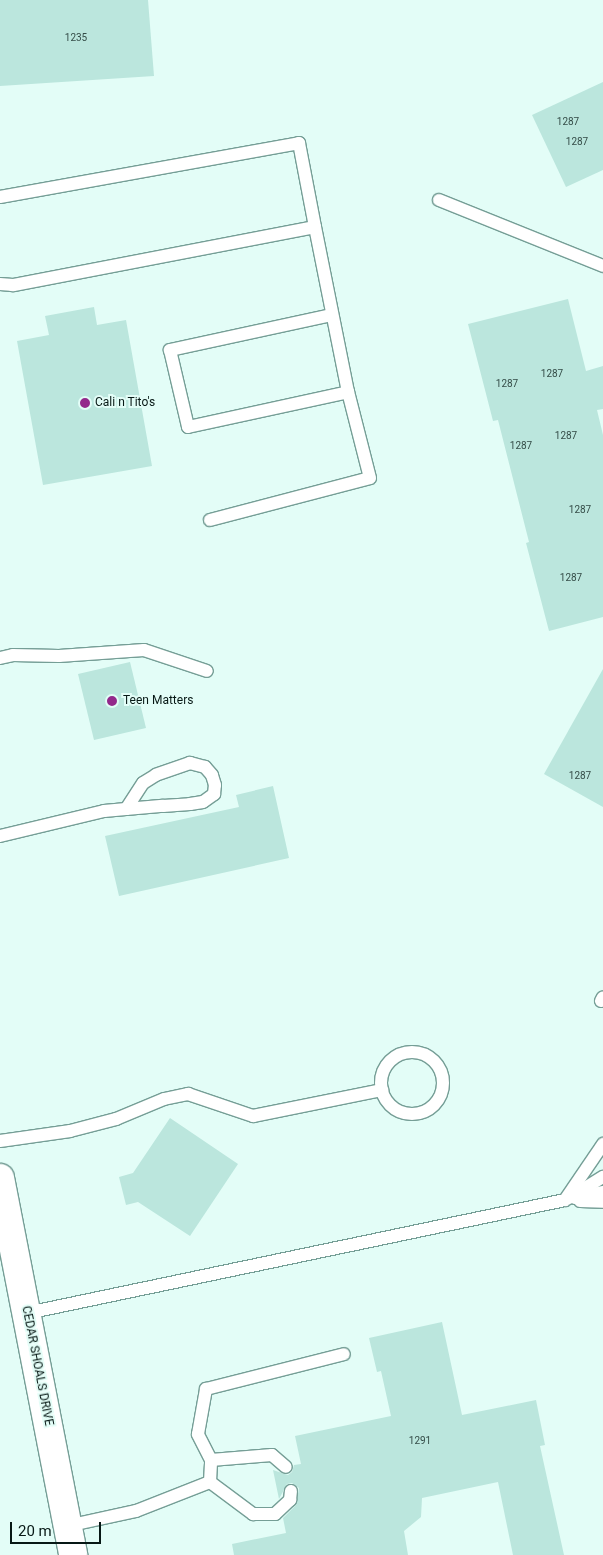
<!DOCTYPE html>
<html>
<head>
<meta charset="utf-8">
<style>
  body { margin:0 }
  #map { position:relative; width:603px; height:1555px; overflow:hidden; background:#e3fdf7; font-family:Roboto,sans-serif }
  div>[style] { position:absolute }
  .building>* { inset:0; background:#bbe6dd }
  .roads { filter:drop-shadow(1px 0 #759e96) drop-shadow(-1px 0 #759e96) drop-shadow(0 1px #759e96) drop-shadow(0 -1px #759e96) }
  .service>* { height:12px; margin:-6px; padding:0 6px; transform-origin:6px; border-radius:6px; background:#fff }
  .service>.ring { margin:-6px; padding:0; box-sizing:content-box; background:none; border:12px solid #fff; border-radius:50% }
  .tertiary>* { height:28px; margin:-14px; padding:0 14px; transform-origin:14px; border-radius:14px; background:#fff }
  .dots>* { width:14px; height:14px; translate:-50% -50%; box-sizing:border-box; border:2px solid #e3fdf7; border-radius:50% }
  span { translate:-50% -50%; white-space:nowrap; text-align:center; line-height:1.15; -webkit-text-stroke:4px #e3fdf7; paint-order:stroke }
  .number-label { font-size:10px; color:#344c47 }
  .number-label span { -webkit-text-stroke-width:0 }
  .poi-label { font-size:12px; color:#071815 }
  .left { translate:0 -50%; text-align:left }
  .street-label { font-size:12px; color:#071815 }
  .scale { position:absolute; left:10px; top:1522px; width:91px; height:22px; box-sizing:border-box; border:2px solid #071815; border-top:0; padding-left:6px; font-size:15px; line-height:18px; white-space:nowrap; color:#071815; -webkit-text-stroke:4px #e3fdf7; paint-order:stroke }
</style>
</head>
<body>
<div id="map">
  <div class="building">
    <i style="clip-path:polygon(0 0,148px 0,154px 76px,0 86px)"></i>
    <i style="clip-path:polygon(603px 82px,603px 170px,566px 187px,532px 115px)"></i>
    <i style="clip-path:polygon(568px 299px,586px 371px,603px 366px,603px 409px,597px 410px,603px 435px,603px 617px,549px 631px,526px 543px,529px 542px,498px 420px,493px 421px,468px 324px)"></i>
    <i style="clip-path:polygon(94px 307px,97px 325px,126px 320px,152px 466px,43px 485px,17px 341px,49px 335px,45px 316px)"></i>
    <i style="clip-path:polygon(130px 662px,146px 728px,94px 740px,78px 674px)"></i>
    <i style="clip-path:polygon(603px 669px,603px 807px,544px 774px)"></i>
    <i style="clip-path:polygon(273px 786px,289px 858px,119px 896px,105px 836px,239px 807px,236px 795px)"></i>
    <i style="clip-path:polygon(170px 1118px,238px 1164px,190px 1236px,138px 1202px,126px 1205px,119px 1177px,133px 1173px)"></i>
    <i style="clip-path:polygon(442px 1322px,462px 1415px,536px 1400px,545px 1445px,540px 1446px,564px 1555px,513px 1555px,498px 1482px,422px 1498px,421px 1517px,404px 1531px,408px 1555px,234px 1555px,232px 1544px,286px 1533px,283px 1518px,296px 1505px,299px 1488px,292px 1483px,287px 1484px,279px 1499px,273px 1470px,288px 1475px,292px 1472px,294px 1465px,301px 1464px,295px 1436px,391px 1416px,381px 1371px,377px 1372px,369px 1338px)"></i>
  </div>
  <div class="roads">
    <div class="service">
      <i style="left:0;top:197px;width:304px;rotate:-10.2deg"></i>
      <i style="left:299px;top:143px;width:86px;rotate:79.2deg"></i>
      <i style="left:315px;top:227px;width:308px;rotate:169.1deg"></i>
      <i style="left:13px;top:285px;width:13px;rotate:-176deg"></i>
      <i style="left:439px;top:200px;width:177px;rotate:21.9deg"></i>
      <i style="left:332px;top:315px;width:166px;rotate:167.8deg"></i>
      <i style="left:170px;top:350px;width:79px;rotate:76.8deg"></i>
      <i style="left:188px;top:427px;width:164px;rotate:-12.3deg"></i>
      <i style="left:210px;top:520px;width:165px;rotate:-14.7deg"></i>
      <i style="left:370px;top:478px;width:89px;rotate:-104.3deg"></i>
      <i style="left:348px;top:392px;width:168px;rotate:-101.3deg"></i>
      <i style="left:0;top:658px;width:13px;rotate:-13deg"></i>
      <i style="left:13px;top:655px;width:46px;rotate:1.2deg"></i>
      <i style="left:59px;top:656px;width:85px;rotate:-4deg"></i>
      <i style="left:144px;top:650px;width:66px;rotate:18.4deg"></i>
      <i style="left:0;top:836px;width:107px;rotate:-13.5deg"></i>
      <i style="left:104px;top:811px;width:22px;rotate:-5deg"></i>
      <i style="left:126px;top:809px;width:37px;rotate:-5deg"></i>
      <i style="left:163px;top:806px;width:27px;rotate:-4deg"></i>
      <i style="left:190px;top:804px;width:13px;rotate:-9deg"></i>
      <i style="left:203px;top:802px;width:14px;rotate:-36deg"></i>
      <i style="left:214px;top:794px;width:9px;rotate:-84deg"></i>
      <i style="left:215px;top:785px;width:10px;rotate:-107deg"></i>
      <i style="left:212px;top:775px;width:11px;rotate:-131deg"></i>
      <i style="left:205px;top:767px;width:16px;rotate:-165deg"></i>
      <i style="left:190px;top:763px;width:36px;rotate:161deg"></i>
      <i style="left:156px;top:775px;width:15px;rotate:148deg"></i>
      <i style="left:143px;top:783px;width:31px;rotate:123deg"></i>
      <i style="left:601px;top:1001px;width:4px;rotate:-63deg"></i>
      <i class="ring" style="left:381px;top:1052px;width:50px;height:50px"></i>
      <i style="left:0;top:1141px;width:71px;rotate:-8.1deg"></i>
      <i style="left:70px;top:1131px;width:48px;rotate:-14.6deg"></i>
      <i style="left:116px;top:1119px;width:52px;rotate:-22.6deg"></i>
      <i style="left:164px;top:1099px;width:25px;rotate:-12deg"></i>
      <i style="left:188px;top:1094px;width:69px;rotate:18.7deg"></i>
      <i style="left:253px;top:1116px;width:132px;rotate:-11.4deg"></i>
      <i style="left:569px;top:1198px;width:40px;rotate:-32deg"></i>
      <i style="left:575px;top:1198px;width:29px;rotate:-12deg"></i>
      <i style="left:580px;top:1201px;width:23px;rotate:2deg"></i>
      <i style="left:27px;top:1313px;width:550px;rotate:-11.86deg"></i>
      <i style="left:565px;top:1200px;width:68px;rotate:-55.8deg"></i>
      <i style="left:211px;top:1460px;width:61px;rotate:-4.7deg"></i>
      <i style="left:272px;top:1455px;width:18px;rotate:41deg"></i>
      <i style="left:210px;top:1482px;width:54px;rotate:36.7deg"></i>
      <i style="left:253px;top:1514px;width:22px"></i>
      <i style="left:275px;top:1514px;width:21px;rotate:-43deg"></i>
      <i style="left:290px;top:1500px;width:9px;rotate:-84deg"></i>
      <i style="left:67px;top:1526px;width:71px;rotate:-12.3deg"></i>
      <i style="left:136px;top:1511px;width:79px;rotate:-21.4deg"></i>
      <i style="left:210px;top:1482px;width:22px;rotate:-87deg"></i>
      <i style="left:211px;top:1460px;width:29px;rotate:-117deg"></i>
      <i style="left:198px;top:1434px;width:46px;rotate:-79.9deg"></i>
      <i style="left:206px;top:1389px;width:142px;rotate:-14.2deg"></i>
    </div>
    <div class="tertiary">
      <i style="left:0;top:1178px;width:384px;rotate:79deg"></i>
    </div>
  </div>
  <div class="dots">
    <i style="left:85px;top:403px;background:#93288b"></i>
    <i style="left:112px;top:701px;background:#93288b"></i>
  </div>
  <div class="number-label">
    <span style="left:76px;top:38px">1235</span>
    <span style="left:568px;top:122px">1287</span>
    <span style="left:577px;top:142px">1287</span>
    <span style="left:552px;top:374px">1287</span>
    <span style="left:507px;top:384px">1287</span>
    <span style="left:566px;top:436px">1287</span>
    <span style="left:521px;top:446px">1287</span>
    <span style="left:580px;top:510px">1287</span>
    <span style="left:571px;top:578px">1287</span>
    <span style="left:580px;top:776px">1287</span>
    <span style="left:420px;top:1441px">1291</span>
  </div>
  <div class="poi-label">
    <span class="left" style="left:95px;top:403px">Cali n Tito's</span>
    <span class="left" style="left:123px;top:701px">Teen Matters</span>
  </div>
  <div class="street-label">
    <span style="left:37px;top:1366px;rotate:79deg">CEDAR SHOALS DRIVE</span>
  </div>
  <div class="scale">20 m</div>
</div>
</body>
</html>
